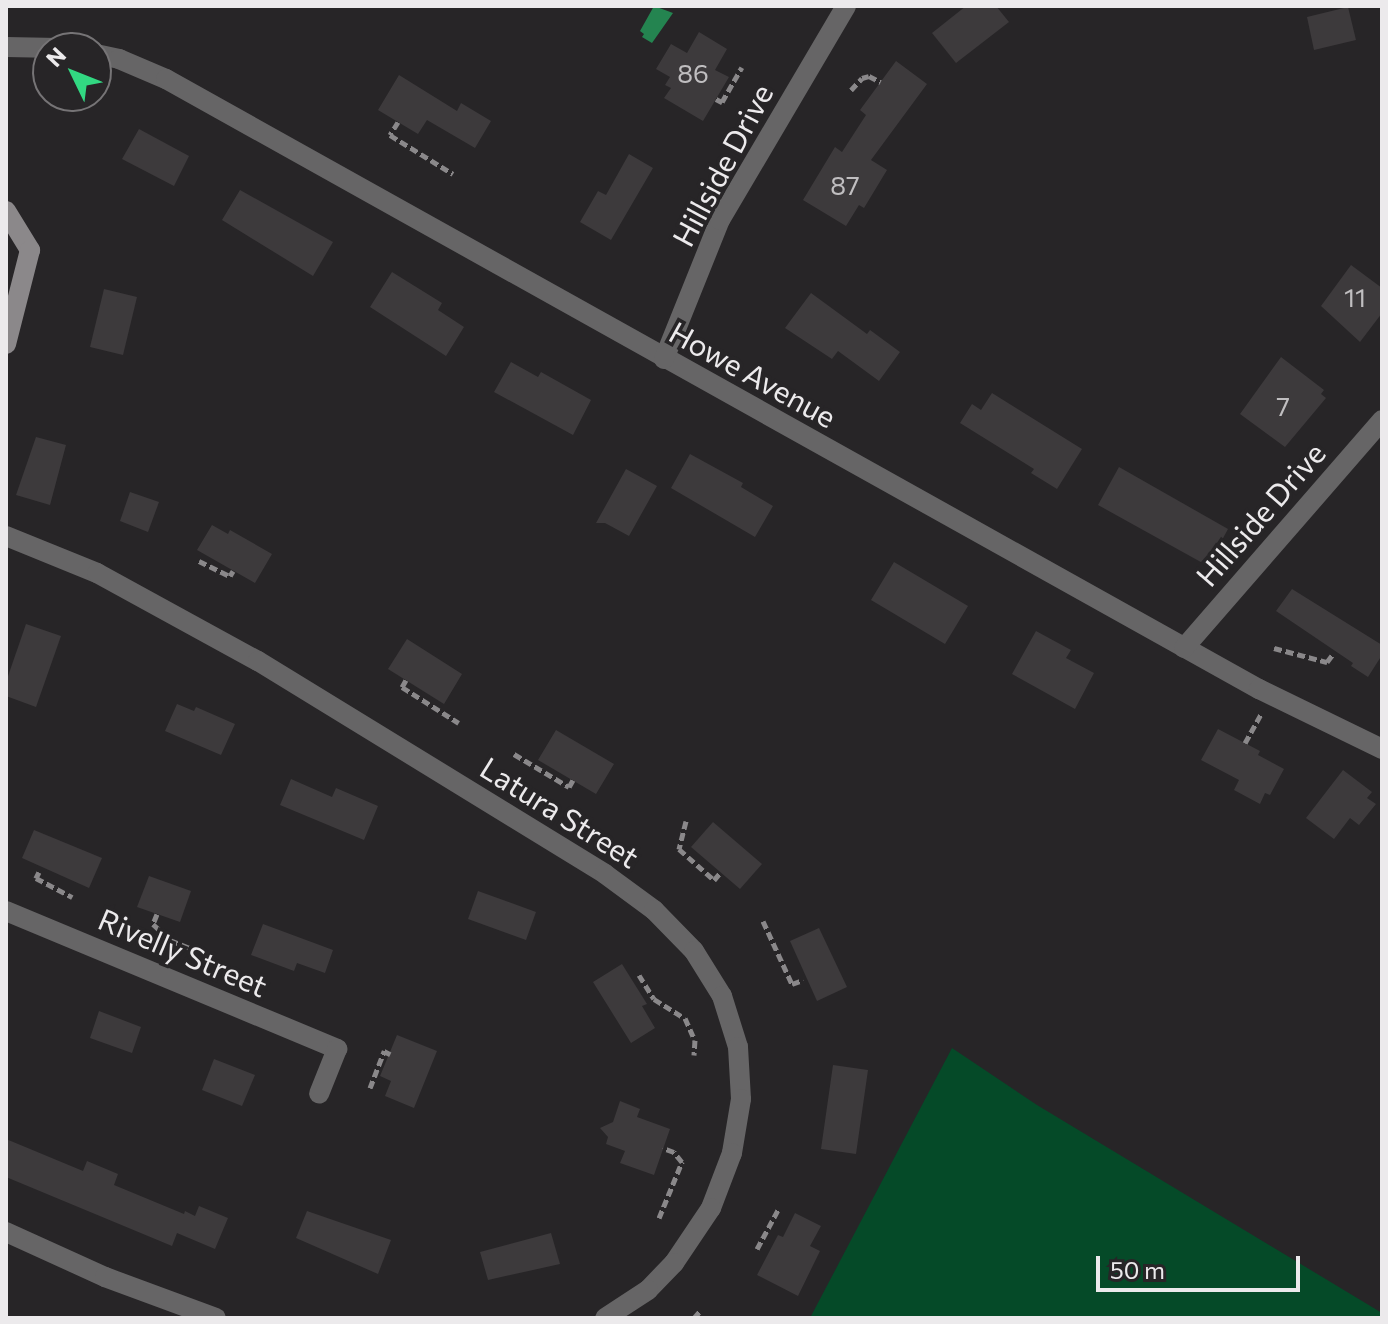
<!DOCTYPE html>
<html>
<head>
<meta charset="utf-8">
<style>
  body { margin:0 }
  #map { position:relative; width:1388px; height:1324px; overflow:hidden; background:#272527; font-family:Commissioner,sans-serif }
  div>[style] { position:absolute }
  .green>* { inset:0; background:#054a28 }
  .water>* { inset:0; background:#248450 }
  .building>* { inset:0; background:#3d3a3c }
  .path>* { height:5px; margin-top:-2.5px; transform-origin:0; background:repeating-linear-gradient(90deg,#8a888a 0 8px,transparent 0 12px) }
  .street>* { height:20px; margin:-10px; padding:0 10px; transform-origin:10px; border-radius:10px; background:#666566 }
  .secondary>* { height:20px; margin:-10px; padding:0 10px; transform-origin:10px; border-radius:10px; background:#8b888a }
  span { translate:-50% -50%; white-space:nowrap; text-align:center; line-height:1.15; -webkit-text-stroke:7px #272527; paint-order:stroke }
  .number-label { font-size:26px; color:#c0bec0 }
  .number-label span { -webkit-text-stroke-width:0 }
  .street-label { font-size:30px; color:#eceaec }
  .frame { position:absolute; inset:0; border:8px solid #eceaec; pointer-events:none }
  .north { position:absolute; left:32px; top:32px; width:80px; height:80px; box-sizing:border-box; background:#272527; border:2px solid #767476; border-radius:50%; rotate:313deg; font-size:22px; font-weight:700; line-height:32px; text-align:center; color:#eceaec }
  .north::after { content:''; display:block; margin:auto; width:28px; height:36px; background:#32d882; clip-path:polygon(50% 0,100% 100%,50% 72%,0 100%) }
  .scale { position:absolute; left:1096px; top:1256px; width:204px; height:36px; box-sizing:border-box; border:4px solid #eceaec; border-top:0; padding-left:10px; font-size:24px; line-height:28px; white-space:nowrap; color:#eceaec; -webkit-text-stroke:6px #272527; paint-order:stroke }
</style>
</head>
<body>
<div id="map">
  <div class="green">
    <i style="clip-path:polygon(952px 1048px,1037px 1105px,1382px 1313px,1382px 1318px,810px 1318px)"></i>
  </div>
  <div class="water">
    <i style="clip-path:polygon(654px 6px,673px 13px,652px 43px,642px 37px,644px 34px,640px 31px)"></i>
  </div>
  <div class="building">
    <i style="clip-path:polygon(966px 6px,996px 6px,1009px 22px,956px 63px,932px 33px)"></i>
    <i style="clip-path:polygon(1348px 7px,1356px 40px,1314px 50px,1307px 17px)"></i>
    <i style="clip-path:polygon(699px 32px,727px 49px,715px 70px,729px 77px,703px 121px,664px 98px,671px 88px,665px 85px,670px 77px,656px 69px,671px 44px,687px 53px)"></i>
    <i style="clip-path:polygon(896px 61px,927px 84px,871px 160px,887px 170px,864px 208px,859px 205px,846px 226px,803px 200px,835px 147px,842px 152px,866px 115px,860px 110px)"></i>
    <i style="clip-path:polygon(399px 75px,457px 111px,461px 103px,491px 121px,475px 148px,427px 120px,418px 134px,378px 110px)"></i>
    <i style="clip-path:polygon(139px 129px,189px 156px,174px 186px,122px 159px)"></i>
    <i style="clip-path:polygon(629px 154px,653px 168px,611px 240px,580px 222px,598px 191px,606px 195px)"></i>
    <i style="clip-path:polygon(240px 190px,333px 242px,313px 276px,222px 220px)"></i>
    <i style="clip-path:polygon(1351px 265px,1382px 288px,1382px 313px,1360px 342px,1321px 306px)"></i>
    <i style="clip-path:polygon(392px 272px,442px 303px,438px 310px,464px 327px,446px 356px,370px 307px)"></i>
    <i style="clip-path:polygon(104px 289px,137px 297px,123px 355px,90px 347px)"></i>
    <i style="clip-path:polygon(811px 293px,867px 334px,870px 330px,900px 352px,879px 381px,838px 351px,832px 359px,785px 328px)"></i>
    <i style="clip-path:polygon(1281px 357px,1324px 390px,1321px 394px,1326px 398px,1285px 447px,1240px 414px)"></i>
    <i style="clip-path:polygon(511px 362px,538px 377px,541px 372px,591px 400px,573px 435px,494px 392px)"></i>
    <i style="clip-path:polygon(992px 393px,1082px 449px,1057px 489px,1031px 473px,1034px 469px,960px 423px,972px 404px,981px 410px)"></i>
    <i style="clip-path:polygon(36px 437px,66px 445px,50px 505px,16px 495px)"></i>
    <i style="clip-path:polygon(690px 454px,743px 483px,741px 487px,773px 506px,755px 537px,671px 488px)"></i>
    <i style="clip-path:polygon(1119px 467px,1228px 529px,1208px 566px,1098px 505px)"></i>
    <i style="clip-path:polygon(626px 469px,657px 486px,629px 536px,605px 523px,596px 523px)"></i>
    <i style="clip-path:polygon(130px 492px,159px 502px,148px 532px,120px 521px)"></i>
    <i style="clip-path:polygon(212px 525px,228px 534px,230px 530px,272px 554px,255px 583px,197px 550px)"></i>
    <i style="clip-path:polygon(894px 562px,968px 606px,945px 644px,871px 600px)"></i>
    <i style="clip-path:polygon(1292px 589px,1382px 645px,1382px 655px,1368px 677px,1351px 666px,1353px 663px,1276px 611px)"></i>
    <i style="clip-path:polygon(26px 624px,61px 636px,36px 707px,6px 696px,6px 682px)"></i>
    <i style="clip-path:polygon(1036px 631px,1071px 650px,1066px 658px,1094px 673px,1075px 709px,1012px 674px)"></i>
    <i style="clip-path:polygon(407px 639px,462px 674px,444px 704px,388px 669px)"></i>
    <i style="clip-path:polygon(177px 704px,194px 711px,196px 707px,235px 724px,221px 755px,165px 731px)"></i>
    <i style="clip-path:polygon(1218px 729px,1260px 751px,1258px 755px,1284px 769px,1270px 795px,1265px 793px,1260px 804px,1234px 790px,1239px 780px,1201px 760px)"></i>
    <i style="clip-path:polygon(556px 730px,614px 764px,596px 794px,538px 760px)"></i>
    <i style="clip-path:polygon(1343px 770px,1372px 792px,1367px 798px,1376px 804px,1359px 825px,1350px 818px,1334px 839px,1306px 818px)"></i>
    <i style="clip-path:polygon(291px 779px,332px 797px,336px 788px,378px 806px,364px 840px,280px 805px)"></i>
    <i style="clip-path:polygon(713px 822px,762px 864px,740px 889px,691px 847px)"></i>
    <i style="clip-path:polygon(34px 830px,102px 858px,89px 888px,22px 858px)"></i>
    <i style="clip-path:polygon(149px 876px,191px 891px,180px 922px,137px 907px)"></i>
    <i style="clip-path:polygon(478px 891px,536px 912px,526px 940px,468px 919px)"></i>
    <i style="clip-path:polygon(263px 924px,333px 950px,325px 973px,297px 963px,294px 971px,251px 955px)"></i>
    <i style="clip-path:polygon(819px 928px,847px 987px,817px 1001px,790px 941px)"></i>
    <i style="clip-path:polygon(622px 964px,647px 1004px,642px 1006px,655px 1028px,631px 1043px,593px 982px)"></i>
    <i style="clip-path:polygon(99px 1011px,141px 1027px,132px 1053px,90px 1038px)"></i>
    <i style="clip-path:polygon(397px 1035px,437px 1051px,414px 1108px,385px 1096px,391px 1081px,380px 1076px)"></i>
    <i style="clip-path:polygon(214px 1059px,255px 1075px,242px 1106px,202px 1090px)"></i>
    <i style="clip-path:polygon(833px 1065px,868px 1070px,856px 1154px,821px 1149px)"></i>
    <i style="clip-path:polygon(620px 1101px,640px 1109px,637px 1117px,670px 1129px,654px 1175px,620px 1163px,625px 1151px,606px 1144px,608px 1137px,600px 1128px,613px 1122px)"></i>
    <i style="clip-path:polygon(6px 1139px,83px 1171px,87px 1161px,118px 1174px,114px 1185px,184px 1214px,185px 1211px,195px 1216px,199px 1206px,228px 1218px,215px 1249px,177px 1233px,172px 1246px,6px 1177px)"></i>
    <i style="clip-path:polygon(307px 1211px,391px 1240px,378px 1274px,296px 1238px)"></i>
    <i style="clip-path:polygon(795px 1213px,821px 1226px,810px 1246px,820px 1251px,798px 1296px,757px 1275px,778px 1235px,783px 1237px)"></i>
    <i style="clip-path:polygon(551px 1233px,560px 1264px,488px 1280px,480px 1252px)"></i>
  </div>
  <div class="path">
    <i style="left:851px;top:90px;width:16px;rotate:-47deg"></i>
    <i style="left:862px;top:78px;width:7px;rotate:-16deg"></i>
    <i style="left:869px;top:76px;width:13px;rotate:27deg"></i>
    <i style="left:716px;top:99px;width:7px;rotate:27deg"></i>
    <i style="left:722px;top:102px;width:40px;rotate:-60.3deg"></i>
    <i style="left:398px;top:122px;width:15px;rotate:122deg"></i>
    <i style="left:390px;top:135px;width:74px;rotate:31.8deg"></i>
    <i style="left:199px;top:561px;width:34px;rotate:26deg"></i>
    <i style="left:230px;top:576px;width:6px;rotate:-59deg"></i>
    <i style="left:1274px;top:648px;width:55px;rotate:14.8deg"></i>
    <i style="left:1327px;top:662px;width:10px;rotate:-53deg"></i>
    <i style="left:406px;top:680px;width:8px;rotate:120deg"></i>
    <i style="left:402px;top:687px;width:67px;rotate:32.3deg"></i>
    <i style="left:1245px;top:743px;width:33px;rotate:-61deg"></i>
    <i style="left:514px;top:754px;width:64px;rotate:31deg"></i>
    <i style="left:569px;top:787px;width:8px;rotate:-60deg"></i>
    <i style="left:686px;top:821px;width:29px;rotate:104deg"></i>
    <i style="left:679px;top:849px;width:47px;rotate:41.5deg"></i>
    <i style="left:714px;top:880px;width:11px;rotate:-49deg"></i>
    <i style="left:39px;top:872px;width:7px;rotate:117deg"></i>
    <i style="left:36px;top:878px;width:41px;rotate:27.8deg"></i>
    <i style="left:157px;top:914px;width:11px;rotate:112deg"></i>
    <i style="left:153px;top:924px;width:23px;rotate:43deg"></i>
    <i style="left:170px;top:940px;width:22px;rotate:22deg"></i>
    <i style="left:763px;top:921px;width:69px;rotate:65.3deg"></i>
    <i style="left:792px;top:984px;width:12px;rotate:-20deg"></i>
    <i style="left:639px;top:975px;width:28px;rotate:58deg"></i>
    <i style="left:654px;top:999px;width:36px;rotate:32deg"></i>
    <i style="left:685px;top:1018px;width:24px;rotate:66deg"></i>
    <i style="left:695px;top:1040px;width:15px;rotate:94deg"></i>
    <i style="left:370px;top:1088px;width:40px;rotate:-69deg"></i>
    <i style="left:384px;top:1051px;width:7px;rotate:27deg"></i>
    <i style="left:659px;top:1218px;width:61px;rotate:-67.7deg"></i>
    <i style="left:682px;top:1162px;width:13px;rotate:-129deg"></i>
    <i style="left:674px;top:1152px;width:12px;rotate:-160deg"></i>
    <i style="left:757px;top:1249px;width:47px;rotate:-61.8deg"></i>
    <i style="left:694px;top:1318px;width:11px;rotate:-49deg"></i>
  </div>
  <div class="street">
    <i style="left:6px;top:47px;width:52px;rotate:1.1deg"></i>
    <i style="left:96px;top:54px;width:24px;rotate:12deg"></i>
    <i style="left:119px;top:59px;width:51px;rotate:23.1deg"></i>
    <i style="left:166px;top:79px;width:1252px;rotate:29.17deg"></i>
    <i style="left:1259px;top:689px;width:137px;rotate:26deg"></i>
    <i style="left:664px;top:359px;width:150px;rotate:-68.1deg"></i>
    <i style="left:720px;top:220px;width:248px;rotate:-59.5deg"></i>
    <i style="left:6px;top:536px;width:98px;rotate:22.1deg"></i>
    <i style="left:97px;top:573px;width:183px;rotate:28.7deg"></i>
    <i style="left:258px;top:661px;width:407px;rotate:31.5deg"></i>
    <i style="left:605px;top:874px;width:61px;rotate:36.3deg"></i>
    <i style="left:654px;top:910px;width:57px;rotate:45.7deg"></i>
    <i style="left:694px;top:951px;width:53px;rotate:58.1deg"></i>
    <i style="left:722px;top:996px;width:53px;rotate:72.6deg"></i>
    <i style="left:738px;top:1047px;width:52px;rotate:86.7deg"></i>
    <i style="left:741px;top:1099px;width:55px;rotate:99.5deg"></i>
    <i style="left:732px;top:1153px;width:59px;rotate:110.9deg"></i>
    <i style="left:711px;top:1208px;width:66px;rotate:123.9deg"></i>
    <i style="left:674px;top:1263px;width:37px;rotate:134deg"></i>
    <i style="left:648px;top:1290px;width:51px;rotate:146.9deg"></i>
    <i style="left:1184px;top:648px;width:302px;rotate:-49deg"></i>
    <i style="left:6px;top:911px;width:359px;rotate:22.6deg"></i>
    <i style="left:337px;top:1049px;width:48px;rotate:111.8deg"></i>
    <i style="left:6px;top:1232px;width:109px;rotate:24.4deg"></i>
    <i style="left:105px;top:1277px;width:118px;rotate:20.3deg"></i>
  </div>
  <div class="secondary">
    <i style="left:6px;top:211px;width:46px;rotate:58.4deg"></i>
    <i style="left:30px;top:250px;width:97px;rotate:104.3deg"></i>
  </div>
  <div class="number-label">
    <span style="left:693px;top:73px">86</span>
    <span style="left:845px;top:185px">87</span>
    <span style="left:1355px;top:297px">11</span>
    <span style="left:1283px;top:406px">7</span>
  </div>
  <div class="street-label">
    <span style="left:722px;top:165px;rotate:-62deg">Hillside Drive</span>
    <span style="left:753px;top:374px;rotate:29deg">Howe Avenue</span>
    <span style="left:1260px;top:514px;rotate:-49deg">Hillside Drive</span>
    <span style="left:560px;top:812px;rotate:32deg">Latura Street</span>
    <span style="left:183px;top:952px;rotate:23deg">Rivelly Street</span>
  </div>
  <div class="frame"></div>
  <div class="north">N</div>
  <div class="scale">50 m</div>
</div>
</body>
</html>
